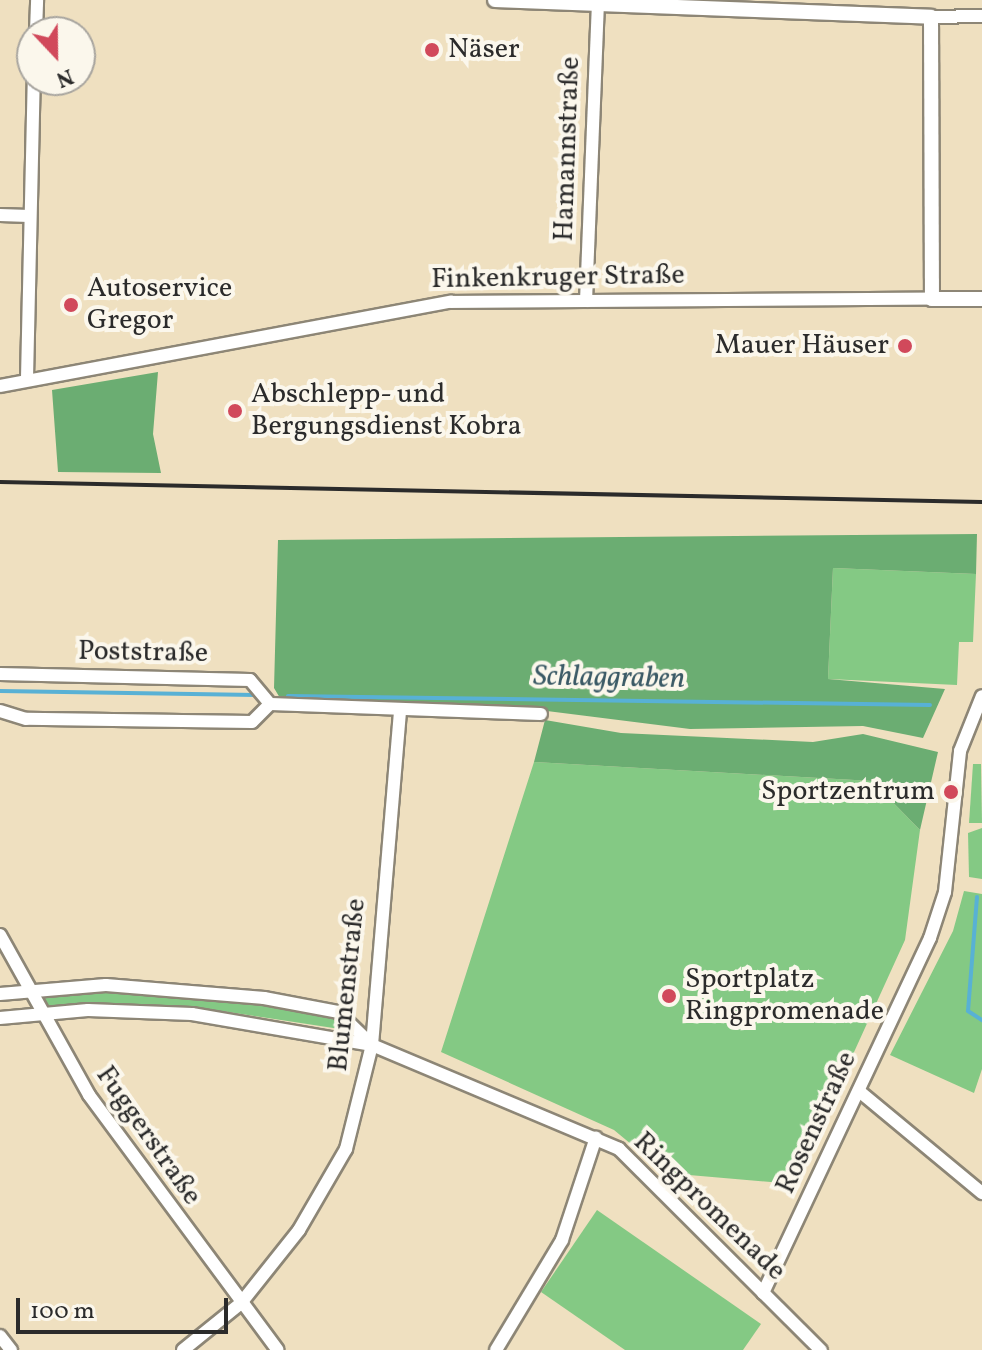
<!DOCTYPE html>
<html>
<head>
<meta charset="utf-8">
<style>
  body { margin:0 }
  #map { position:relative; width:982px; height:1350px; overflow:hidden; background:#efe0c0; font-family:Vollkorn,serif }
  div>[style] { position:absolute }
  .green>* { inset:0; background:#84c984 }
  .forest>* { inset:0; background:#6bad72 }
  .stream>* { height:4px; margin:-2px; padding:0 2px; transform-origin:2px; border-radius:2px; background:#58b1d5 }
  .roads { filter:drop-shadow(2px 0 #8d8676) drop-shadow(-2px 0 #8d8676) drop-shadow(0 2px #8d8676) drop-shadow(0 -2px #8d8676) }
  .minor>* { height:12px; margin:-6px; padding:0 6px; transform-origin:6px; border-radius:6px; background:#fff }
  .tertiary>* { height:14px; margin:-7px; padding:0 7px; transform-origin:7px; border-radius:7px; background:#fff }
  .rail>* { height:4px; margin:-2px; padding:0 2px; transform-origin:2px; border-radius:2px; background:#2b2b2b }
  .dots>* { width:22px; height:22px; translate:-50% -50%; box-sizing:border-box; border:4px solid #fbf7ec; border-radius:50% }
  span { translate:-50% -50%; white-space:nowrap; text-align:center; line-height:1.15; -webkit-text-stroke:8px #fbf7ec; paint-order:stroke }
  .poi-label { font-size:28px; color:#2b2b2b }
  .left { translate:0 -50%; text-align:left }
  .right { translate:-100% -50%; text-align:right }
  .street-label { font-size:28px; color:#2b2b2b }
  .water-label { font-size:30px; color:#3b5a66; font-style:italic }
  .north { position:absolute; left:16px; top:16px; width:80px; height:80px; box-sizing:border-box; background:#fbf7ec; border:2px solid #a8a59f; border-radius:50%; rotate:158deg; font-size:22px; font-weight:700; line-height:32px; text-align:center; color:#2b2b2b }
  .north::after { content:''; display:block; margin:auto; width:28px; height:36px; background:#d1495b; clip-path:polygon(50% 0,100% 100%,50% 72%,0 100%) }
  .scale { position:absolute; left:16px; top:1298px; width:212px; height:36px; box-sizing:border-box; border:4px solid #2b2b2b; border-top:0; padding-left:10px; font-size:24px; line-height:28px; white-space:nowrap; color:#2b2b2b; -webkit-text-stroke:6px #fbf7ec; paint-order:stroke }
</style>
</head>
<body>
<div id="map">
  <div class="green">
    <i style="clip-path:polygon(833px 568px,976px 574px,973px 642px,959px 642px,957px 685px,828px 679px)"></i>
    <i style="clip-path:polygon(534px 762px,872px 781px,920px 830px,905px 940px,794px 1184px,666px 1173px,614px 1130px,441px 1052px)"></i>
    <i style="clip-path:polygon(973px 764px,981px 764px,982px 823px,969px 823px)"></i>
    <i style="clip-path:polygon(982px 828px,982px 879px,969px 877px,968px 833px)"></i>
    <i style="clip-path:polygon(964px 891px,982px 894px,982px 1069px,974px 1093px,890px 1055px,953px 931px)"></i>
    <i style="clip-path:polygon(123px 991px,290px 1008px,332px 1017px,353px 1031px,222px 1011px,46px 1005px,40px 998px)"></i>
    <i style="clip-path:polygon(597px 1210px,761px 1324px,743px 1350px,625px 1350px,541px 1292px)"></i>
  </div>
  <div class="forest">
    <i style="clip-path:polygon(158px 372px,153px 434px,161px 473px,58px 472px,52px 390px)"></i>
    <i style="clip-path:polygon(977px 534px,976px 574px,833px 568px,828px 679px,945px 689px,923px 738px,863px 726px,690px 729px,539px 710px,283px 703px,274px 688px,278px 540px)"></i>
    <i style="clip-path:polygon(545px 720px,621px 733px,813px 742px,863px 734px,938px 752px,920px 830px,872px 781px,534px 762px)"></i>
  </div>
  <div class="stream">
    <i style="left:0;top:691px;width:256px;rotate:0.9deg"></i>
    <i style="left:288px;top:696px;width:642px;rotate:0.8deg"></i>
    <i style="left:977px;top:897px;width:114px;rotate:94.5deg"></i>
    <i style="left:968px;top:1011px;width:17px;rotate:33deg"></i>
  </div>
  <div class="roads">
    <div class="minor">
      <i style="left:931px;top:17px;width:51px;rotate:-1.1deg"></i>
      <i style="left:36px;top:32px;width:32px;rotate:-88deg"></i>
      <i style="left:0;top:215px;width:29px;rotate:2deg"></i>
      <i style="left:586px;top:301px;width:301px;rotate:-87.7deg"></i>
      <i style="left:27px;top:378px;width:298px;rotate:-88.7deg"></i>
      <i style="left:0;top:386px;width:459px;rotate:-10.6deg"></i>
      <i style="left:451px;top:302px;width:481px;rotate:-0.4deg"></i>
      <i style="left:0;top:674px;width:250px;rotate:1.4deg"></i>
      <i style="left:250px;top:680px;width:31px;rotate:50deg"></i>
      <i style="left:270px;top:704px;width:25px;rotate:135deg"></i>
      <i style="left:252px;top:722px;width:226px;rotate:-179.2deg"></i>
      <i style="left:26px;top:719px;width:27px;rotate:-163deg"></i>
      <i style="left:270px;top:704px;width:271px;rotate:2.1deg"></i>
      <i style="left:0;top:935px;width:183px;rotate:60.9deg"></i>
      <i style="left:89px;top:1095px;width:317px;rotate:53.5deg"></i>
      <i style="left:0;top:994px;width:106px;rotate:-4.9deg"></i>
      <i style="left:106px;top:985px;width:159px;rotate:4.7deg"></i>
      <i style="left:264px;top:998px;width:75px;rotate:10.7deg"></i>
      <i style="left:338px;top:1012px;width:47px;rotate:44.1deg"></i>
      <i style="left:0;top:1018px;width:88px;rotate:-5.2deg"></i>
      <i style="left:88px;top:1010px;width:104px;rotate:2.2deg"></i>
      <i style="left:192px;top:1014px;width:183px;rotate:9.8deg"></i>
      <i style="left:372px;top:1045px;width:268px;rotate:22.8deg"></i>
      <i style="left:619px;top:1149px;width:285px;rotate:44.9deg"></i>
      <i style="left:859px;top:1091px;width:160px;rotate:39.7deg"></i>
      <i style="left:763px;top:1293px;width:392px;rotate:-64.8deg"></i>
      <i style="left:930px;top:938px;width:48px;rotate:-71.9deg"></i>
      <i style="left:945px;top:892px;width:142px;rotate:-83.9deg"></i>
      <i style="left:960px;top:751px;width:59px;rotate:-68.2deg"></i>
      <i style="left:0;top:1336px;width:18px;rotate:52deg"></i>
      <i style="left:183px;top:1350px;width:75px;rotate:-39deg"></i>
      <i style="left:241px;top:1303px;width:93px;rotate:-51.5deg"></i>
      <i style="left:299px;top:1230px;width:94px;rotate:-59.9deg"></i>
      <i style="left:346px;top:1149px;width:107px;rotate:-76deg"></i>
      <i style="left:372px;top:1045px;width:337px;rotate:-85.2deg"></i>
      <i style="left:496px;top:1350px;width:128px;rotate:-59deg"></i>
      <i style="left:562px;top:1240px;width:108px;rotate:-71.7deg"></i>
    </div>
    <div class="tertiary">
      <i style="left:495px;top:0;width:436px;rotate:2.2deg"></i>
      <i style="left:931px;top:17px;width:282px;rotate:89.8deg"></i>
      <i style="left:932px;top:299px;width:50px"></i>
    </div>
  </div>
  <div class="rail">
    <i style="left:0;top:482px;width:982px;rotate:1.17deg"></i>
  </div>
  <div class="dots">
    <i style="left:432px;top:50px;background:#d1495b"></i>
    <i style="left:71px;top:305px;background:#d1495b"></i>
    <i style="left:905px;top:346px;background:#d1495b"></i>
    <i style="left:235px;top:411px;background:#d1495b"></i>
    <i style="left:951px;top:792px;background:#d1495b"></i>
    <i style="left:669px;top:996px;background:#d1495b"></i>
  </div>
  <div class="poi-label">
    <span class="left" style="left:448px;top:50px">Näser</span>
    <span class="left" style="left:87px;top:305px">Autoservice<br>Gregor</span>
    <span class="right" style="left:889px;top:346px">Mauer Häuser</span>
    <span class="left" style="left:251px;top:411px">Abschlepp- und<br>Bergungsdienst Kobra</span>
    <span class="right" style="left:935px;top:792px">Sportzentrum</span>
    <span class="left" style="left:685px;top:996px">Sportplatz<br>Ringpromenade</span>
  </div>
  <div class="street-label">
    <span style="left:568px;top:149px;rotate:-88deg">Hamannstraße</span>
    <span style="left:558px;top:278px;rotate:-1deg">Finkenkruger Straße</span>
    <span style="left:143px;top:653px;rotate:1deg">Poststraße</span>
    <span style="left:348px;top:985px;rotate:-84deg">Blumenstraße</span>
    <span style="left:817px;top:1123px;rotate:-65deg">Rosenstraße</span>
    <span style="left:148px;top:1136px;rotate:55deg">Fuggerstraße</span>
    <span style="left:709px;top:1207px;rotate:44deg">Ringpromenade</span>
  </div>
  <div class="water-label">
    <span style="left:609px;top:678px;rotate:1deg">Schlaggraben</span>
  </div>
  <div class="north">N</div>
  <div class="scale">100 m</div>
</div>
</body>
</html>
